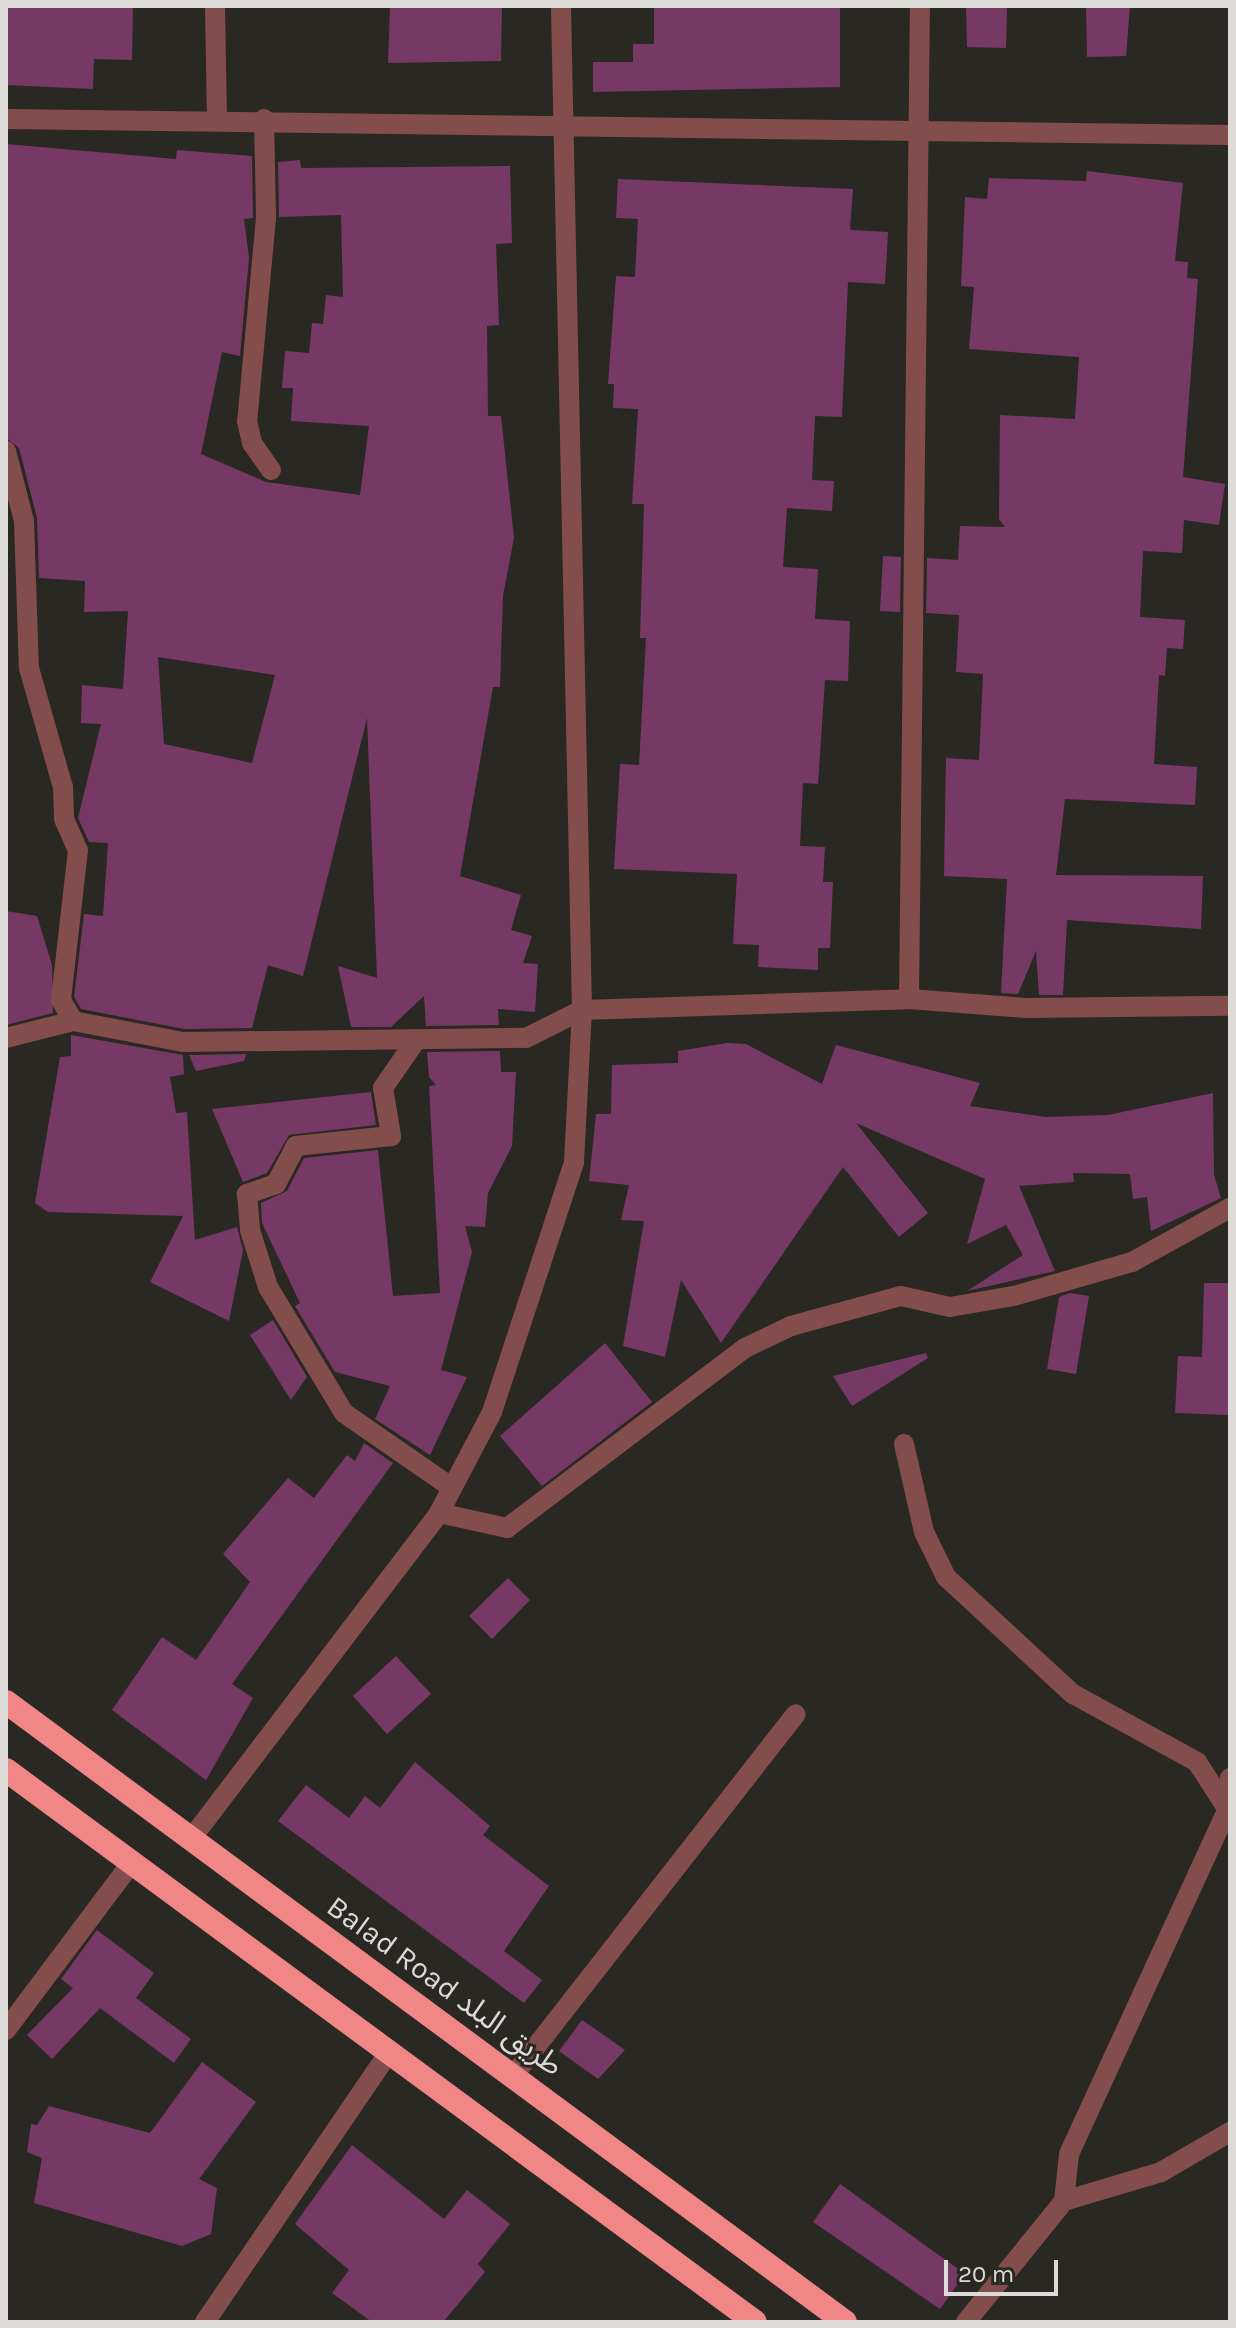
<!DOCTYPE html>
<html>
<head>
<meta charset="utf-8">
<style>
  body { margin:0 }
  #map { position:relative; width:1236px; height:2328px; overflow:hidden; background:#2a2823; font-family:Karla,"Noto Sans Arabic",sans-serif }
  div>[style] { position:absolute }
  .building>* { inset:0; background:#763965 }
  .lane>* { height:20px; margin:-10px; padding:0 10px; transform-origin:10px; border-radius:10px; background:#834d4c }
  .street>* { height:20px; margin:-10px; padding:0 10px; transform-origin:10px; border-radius:10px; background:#834d4c }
  .highway>* { height:24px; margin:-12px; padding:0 12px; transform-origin:12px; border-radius:12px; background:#f18686 }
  span { translate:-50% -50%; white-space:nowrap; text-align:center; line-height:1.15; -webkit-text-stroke:6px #2a2823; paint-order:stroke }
  .street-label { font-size:30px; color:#dddbd8 }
  .frame { position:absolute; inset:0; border:8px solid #dddbd8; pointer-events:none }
  .scale { position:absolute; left:944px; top:2260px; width:114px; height:36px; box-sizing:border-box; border:4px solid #dddbd8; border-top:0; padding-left:10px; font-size:24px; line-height:28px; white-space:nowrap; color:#dddbd8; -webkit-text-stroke:6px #2a2823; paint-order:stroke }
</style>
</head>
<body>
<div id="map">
  <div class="building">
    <i style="clip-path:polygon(6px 6px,133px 6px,132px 60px,94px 59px,93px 89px,6px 85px)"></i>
    <i style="clip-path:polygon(390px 6px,502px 6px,501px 61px,388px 63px)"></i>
    <i style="clip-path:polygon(654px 6px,840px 6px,840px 87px,593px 92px,593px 62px,633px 62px,633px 44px,654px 44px)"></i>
    <i style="clip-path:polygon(966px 6px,1007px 6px,1006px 48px,967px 47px)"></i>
    <i style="clip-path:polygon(1086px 6px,1130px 6px,1126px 56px,1087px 57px)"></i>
    <i style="clip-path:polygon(evenodd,6px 144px,176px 159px,177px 150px,252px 156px,253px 218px,244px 219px,249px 258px,240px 356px,222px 352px,201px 454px,266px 482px,360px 495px,369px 426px,291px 421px,293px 388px,282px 388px,285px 351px,309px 353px,312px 323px,323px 324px,326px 295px,343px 297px,341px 215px,279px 217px,278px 162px,300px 160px,301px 168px,510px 166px,512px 243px,496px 244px,499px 325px,487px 326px,488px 416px,501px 416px,514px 538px,503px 596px,500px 687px,493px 687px,460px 876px,521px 895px,511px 930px,532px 936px,523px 963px,538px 964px,535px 1012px,498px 1009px,499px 1025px,426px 1026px,424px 996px,391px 1027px,351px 1027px,338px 966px,377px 978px,367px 718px,303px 976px,268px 965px,252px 1028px,184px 1029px,81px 1009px,74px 997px,84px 914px,103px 916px,108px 843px,89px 842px,78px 818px,101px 724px,81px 723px,82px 685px,123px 689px,128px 611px,84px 612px,85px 581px,39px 578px,37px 518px,19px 448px,6px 438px,6px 144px,158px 657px,275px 675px,252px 763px,164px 744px,158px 657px)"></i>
    <i style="clip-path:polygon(1087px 171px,1183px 183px,1175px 261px,1188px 262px,1187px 278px,1198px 279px,1183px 477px,1225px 484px,1219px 525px,1184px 520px,1182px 553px,1143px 551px,1140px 617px,1185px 620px,1183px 649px,1167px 648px,1165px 676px,1159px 675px,1154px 764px,1197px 767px,1195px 805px,1065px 799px,1056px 875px,1203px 876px,1201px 929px,1067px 920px,1063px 995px,1039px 995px,1036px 951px,1018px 994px,1001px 993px,1007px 879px,944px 876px,946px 758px,979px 760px,983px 674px,956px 672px,959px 615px,926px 613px,927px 558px,958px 560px,960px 526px,1005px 527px,999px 519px,1000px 415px,1075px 419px,1079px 357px,969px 349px,974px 287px,961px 286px,965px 197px,987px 199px,989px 178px,1086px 181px)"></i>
    <i style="clip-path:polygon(618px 179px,853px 189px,850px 230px,888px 232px,885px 284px,848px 282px,842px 417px,815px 416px,812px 480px,834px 481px,832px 511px,787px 508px,783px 567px,818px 569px,815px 619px,850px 621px,848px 681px,825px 680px,818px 784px,803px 783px,800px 846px,825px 847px,823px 882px,833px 882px,830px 948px,818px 948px,818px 970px,758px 967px,759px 945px,733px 944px,737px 874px,614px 869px,620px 764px,639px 765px,646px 638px,640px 638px,644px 504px,632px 504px,638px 409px,613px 408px,614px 384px,608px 384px,616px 276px,635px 277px,638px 219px,616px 218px)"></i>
    <i style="clip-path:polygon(883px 556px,901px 557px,900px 612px,880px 611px)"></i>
    <i style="clip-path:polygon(6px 911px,37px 916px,52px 965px,53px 1013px,6px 1025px)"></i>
    <i style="clip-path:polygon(71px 1035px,183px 1055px,184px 1074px,170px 1077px,176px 1113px,187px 1112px,195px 1240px,237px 1227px,243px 1250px,229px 1321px,150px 1282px,183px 1216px,48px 1212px,35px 1203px,60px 1057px,71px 1056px)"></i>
    <i style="clip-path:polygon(727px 1043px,746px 1044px,822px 1084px,836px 1045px,980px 1083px,970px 1106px,1046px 1117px,1108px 1115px,1213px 1093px,1214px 1175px,1221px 1198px,1151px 1231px,1147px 1197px,1133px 1199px,1130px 1174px,1073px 1173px,1074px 1182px,1019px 1186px,1055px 1271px,967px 1291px,1023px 1255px,1006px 1225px,967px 1244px,985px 1179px,856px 1123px,928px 1213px,899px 1237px,843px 1167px,721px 1343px,681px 1280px,665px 1357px,623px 1346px,644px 1221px,621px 1220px,629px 1185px,589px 1181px,596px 1114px,611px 1114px,612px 1065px,678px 1063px,678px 1051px)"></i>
    <i style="clip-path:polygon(500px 1051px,501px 1072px,516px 1072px,512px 1146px,488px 1193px,485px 1227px,465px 1226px,472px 1252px,441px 1370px,467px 1377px,430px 1455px,375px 1419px,390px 1386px,335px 1372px,295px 1306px,300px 1303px,262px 1223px,261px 1203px,287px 1191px,304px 1158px,378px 1150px,393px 1296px,440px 1293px,429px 1086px,436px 1085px,429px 1077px,427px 1052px)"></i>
    <i style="clip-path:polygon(246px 1054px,244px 1061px,196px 1071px,189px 1055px)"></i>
    <i style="clip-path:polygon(371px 1092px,376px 1125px,289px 1135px,267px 1173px,243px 1182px,212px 1109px)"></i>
    <i style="clip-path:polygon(1204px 1283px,1230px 1283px,1230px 1415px,1175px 1413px,1178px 1356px,1202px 1357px)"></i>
    <i style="clip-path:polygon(1070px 1293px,1089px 1296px,1076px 1374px,1047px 1369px,1059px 1297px)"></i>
    <i style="clip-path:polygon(273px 1320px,307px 1377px,291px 1400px,250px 1335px)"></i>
    <i style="clip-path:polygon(605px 1343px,652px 1402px,542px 1486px,500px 1436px)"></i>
    <i style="clip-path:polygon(926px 1353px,928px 1358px,852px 1406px,833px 1376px)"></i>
    <i style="clip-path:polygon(364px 1443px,393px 1463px,232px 1684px,253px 1698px,206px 1780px,112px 1710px,162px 1637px,196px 1660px,250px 1582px,223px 1554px,288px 1478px,314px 1498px,347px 1455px,355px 1461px)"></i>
    <i style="clip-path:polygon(508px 1578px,530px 1600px,492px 1639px,469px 1616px)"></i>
    <i style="clip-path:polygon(396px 1656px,431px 1694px,387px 1734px,353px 1696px)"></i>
    <i style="clip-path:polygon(415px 1762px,490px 1826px,483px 1835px,549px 1886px,504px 1951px,542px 1980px,524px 2003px,278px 1821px,306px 1785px,349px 1818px,365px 1796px,380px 1808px)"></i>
    <i style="clip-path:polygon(97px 1930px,154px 1973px,136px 1998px,191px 2039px,174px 2063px,100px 2008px,52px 2059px,27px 2035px,73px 1988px,61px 1979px)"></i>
    <i style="clip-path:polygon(582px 2020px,625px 2050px,598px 2079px,559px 2051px)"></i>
    <i style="clip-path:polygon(202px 2062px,256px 2102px,199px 2179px,217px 2188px,211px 2234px,182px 2246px,34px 2203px,42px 2158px,27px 2152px,31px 2124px,37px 2125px,49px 2106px,150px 2133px)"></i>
    <i style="clip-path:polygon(352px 2145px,444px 2219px,467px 2190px,510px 2224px,478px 2264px,485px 2272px,443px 2322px,372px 2322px,332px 2293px,349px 2270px,295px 2224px)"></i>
    <i style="clip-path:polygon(840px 2184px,965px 2274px,940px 2309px,813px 2222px)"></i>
  </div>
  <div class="lane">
    <i style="left:904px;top:1444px;width:90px;rotate:77.2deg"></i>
    <i style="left:924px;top:1532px;width:50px;rotate:63.9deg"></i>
    <i style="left:946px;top:1577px;width:173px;rotate:42.7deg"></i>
    <i style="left:1073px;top:1694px;width:141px;rotate:28.7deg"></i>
    <i style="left:1197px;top:1762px;width:61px;rotate:57.1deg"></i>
    <i style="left:513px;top:2076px;width:459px;rotate:-52deg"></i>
    <i style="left:1064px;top:2201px;width:101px;rotate:-16.6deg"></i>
    <i style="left:1161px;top:2172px;width:80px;rotate:-30.1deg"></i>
    <i style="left:966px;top:2322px;width:156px;rotate:-51deg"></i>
    <i style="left:1064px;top:2201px;width:47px;rotate:-83.9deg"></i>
    <i style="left:1069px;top:2154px;width:378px;rotate:-65.3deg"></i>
    <i style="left:1227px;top:1811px;width:33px;rotate:-85deg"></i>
  </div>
  <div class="street">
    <i style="left:215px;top:6px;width:115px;rotate:89deg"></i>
    <i style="left:6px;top:119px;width:1224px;rotate:0.75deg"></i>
    <i style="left:264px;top:119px;width:99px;rotate:88.8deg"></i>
    <i style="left:266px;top:218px;width:204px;rotate:95.3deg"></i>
    <i style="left:247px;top:421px;width:23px;rotate:77deg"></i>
    <i style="left:252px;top:443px;width:33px;rotate:55deg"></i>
    <i style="left:6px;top:451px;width:72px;rotate:75.6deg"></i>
    <i style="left:24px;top:521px;width:147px;rotate:88.1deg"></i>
    <i style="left:29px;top:668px;width:124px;rotate:74.1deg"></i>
    <i style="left:63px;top:787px;width:32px;rotate:88deg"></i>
    <i style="left:64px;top:819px;width:34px;rotate:66deg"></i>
    <i style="left:78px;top:850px;width:151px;rotate:96.5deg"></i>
    <i style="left:61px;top:1000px;width:24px;rotate:60deg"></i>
    <i style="left:909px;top:999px;width:993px;rotate:-89.37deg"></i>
    <i style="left:6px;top:1038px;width:69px;rotate:-14.2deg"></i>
    <i style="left:73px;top:1021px;width:112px;rotate:10.8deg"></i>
    <i style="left:183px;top:1042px;width:343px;rotate:-0.7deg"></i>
    <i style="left:526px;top:1038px;width:63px;rotate:-26.6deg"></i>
    <i style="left:582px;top:1010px;width:327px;rotate:-1.9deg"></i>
    <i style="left:909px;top:999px;width:116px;rotate:4.4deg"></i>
    <i style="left:1025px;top:1008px;width:205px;rotate:-0.6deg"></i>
    <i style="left:414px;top:1043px;width:55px;rotate:124.6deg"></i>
    <i style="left:383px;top:1088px;width:49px;rotate:80.5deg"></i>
    <i style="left:391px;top:1136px;width:96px;rotate:174deg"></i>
    <i style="left:296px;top:1146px;width:43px;rotate:117.8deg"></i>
    <i style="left:276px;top:1184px;width:31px;rotate:161deg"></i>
    <i style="left:247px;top:1194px;width:36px;rotate:85deg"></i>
    <i style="left:250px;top:1230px;width:60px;rotate:72.5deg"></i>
    <i style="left:268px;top:1287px;width:147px;rotate:58.9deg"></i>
    <i style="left:344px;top:1413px;width:126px;rotate:34.7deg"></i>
    <i style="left:439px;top:1513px;width:70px;rotate:12.4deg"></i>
    <i style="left:507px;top:1528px;width:298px;rotate:-37.1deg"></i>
    <i style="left:745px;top:1348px;width:51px;rotate:-25.6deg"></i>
    <i style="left:791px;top:1326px;width:114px;rotate:-15.3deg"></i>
    <i style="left:901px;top:1296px;width:50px;rotate:12.7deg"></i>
    <i style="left:950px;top:1307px;width:65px;rotate:-9.8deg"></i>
    <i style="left:1014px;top:1296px;width:123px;rotate:-16.1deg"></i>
    <i style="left:1132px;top:1262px;width:112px;rotate:-28.9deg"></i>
    <i style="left:191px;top:1839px;width:410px;rotate:-52.7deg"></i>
    <i style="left:439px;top:1513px;width:114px;rotate:-62.3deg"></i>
    <i style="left:492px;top:1412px;width:263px;rotate:-71.8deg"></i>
    <i style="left:574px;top:1162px;width:152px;rotate:-87deg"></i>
    <i style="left:582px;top:1010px;width:1004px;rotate:-91.2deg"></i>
    <i style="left:6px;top:2030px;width:210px;rotate:-53.1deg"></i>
    <i style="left:205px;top:2322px;width:327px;rotate:-55.7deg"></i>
  </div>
  <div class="highway">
    <i style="left:6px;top:1702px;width:1043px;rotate:36.46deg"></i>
    <i style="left:6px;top:1770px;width:930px;rotate:36.39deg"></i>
  </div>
  <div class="street-label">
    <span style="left:445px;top:1986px;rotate:36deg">Balad Road طريق البلد</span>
  </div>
  <div class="frame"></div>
  <div class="scale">20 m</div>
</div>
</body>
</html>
